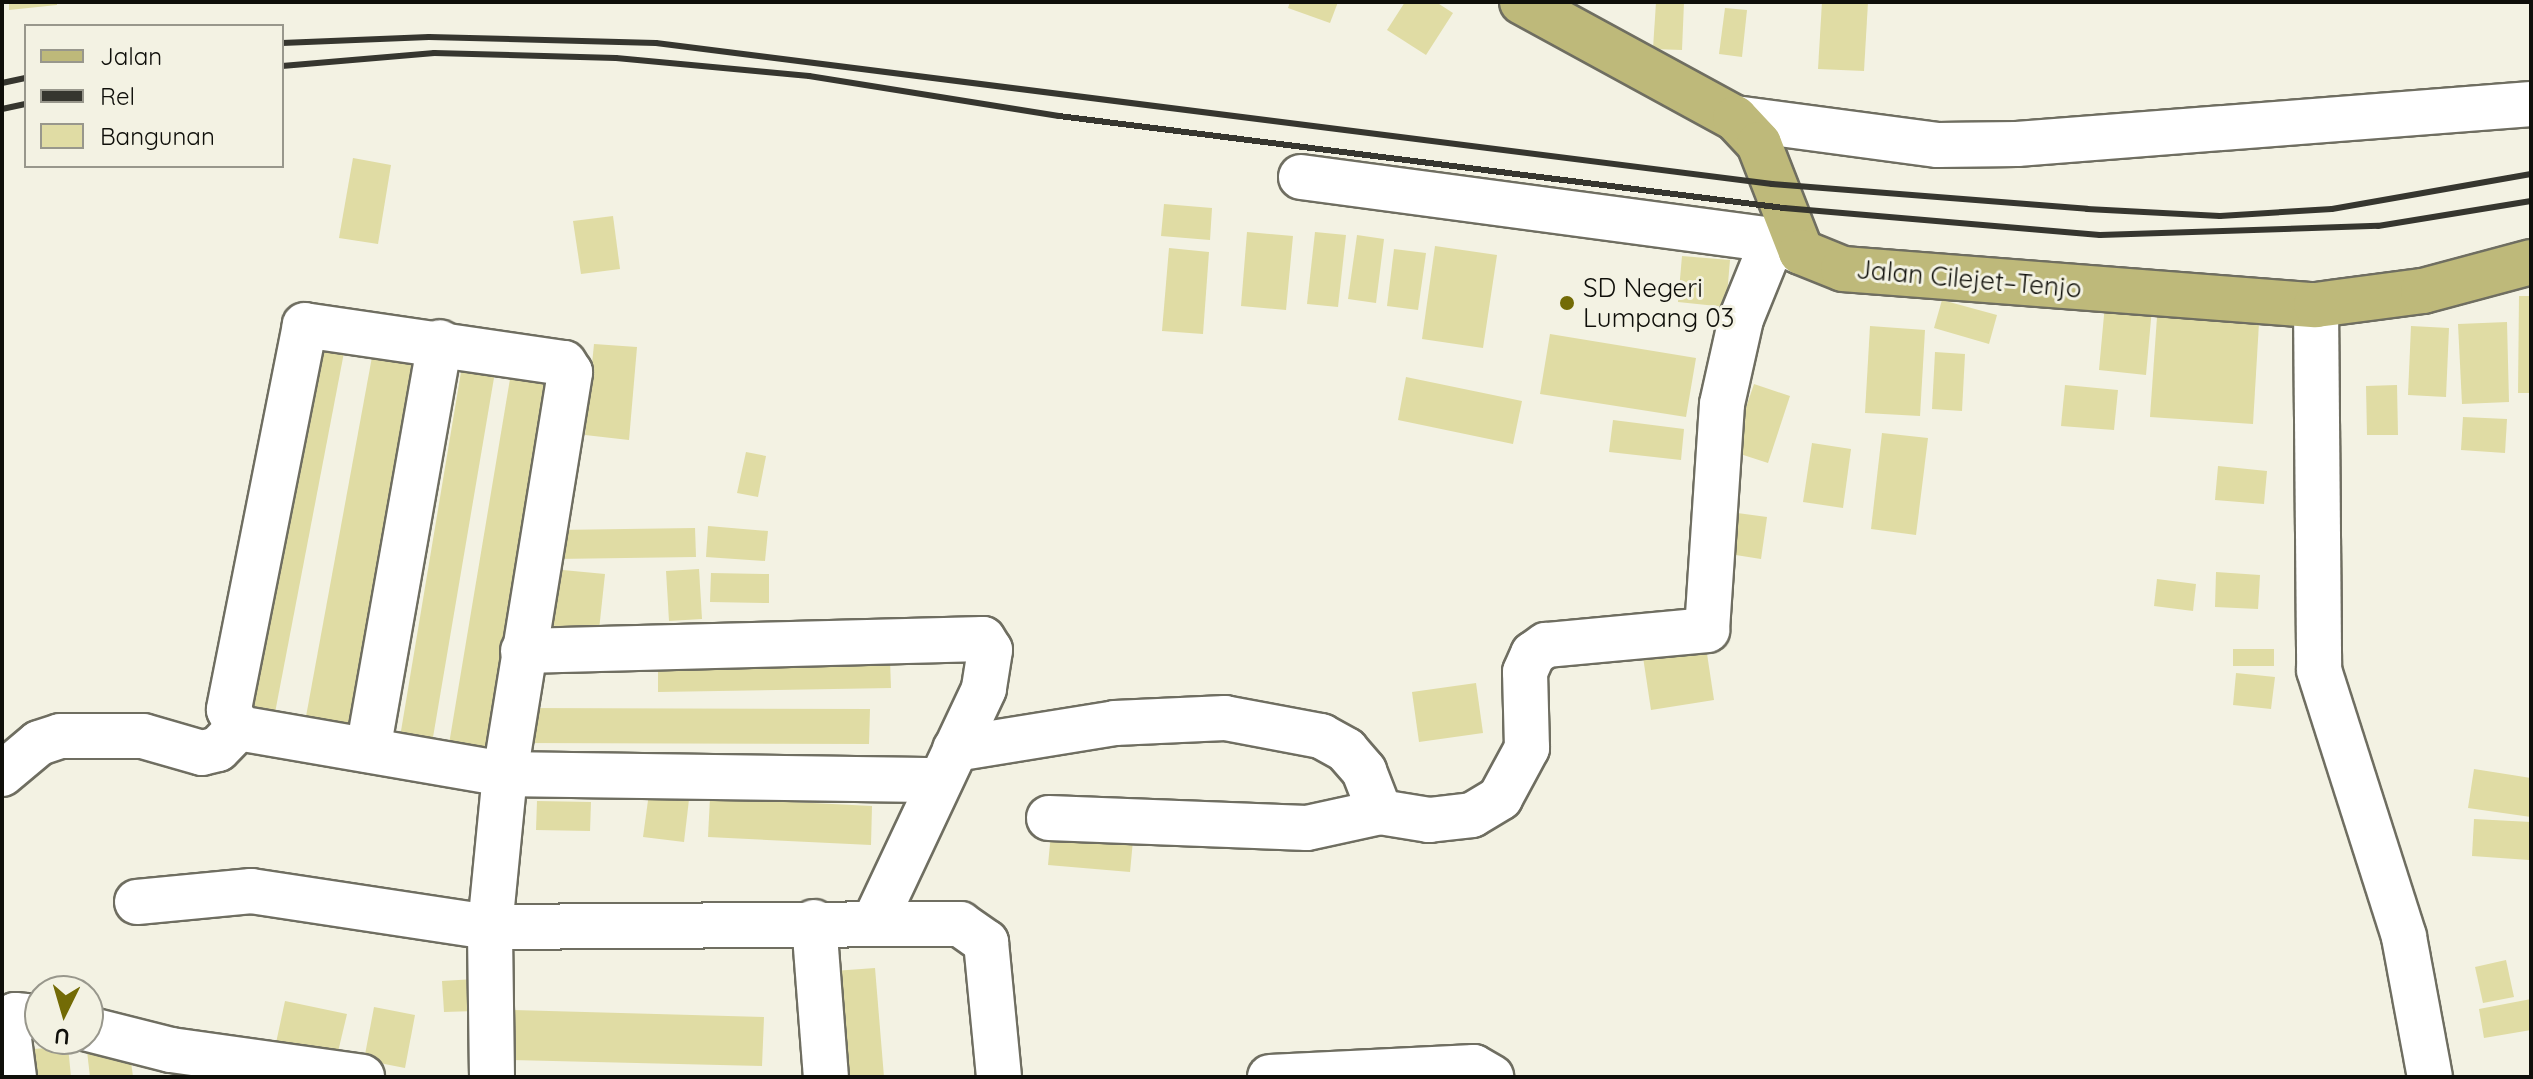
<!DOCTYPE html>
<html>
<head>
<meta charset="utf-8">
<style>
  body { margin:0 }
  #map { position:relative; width:2533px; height:1079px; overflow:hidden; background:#f3f2e3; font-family:Quicksand,sans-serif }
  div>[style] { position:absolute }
  .building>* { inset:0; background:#e0dca4 }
  .roads { filter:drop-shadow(2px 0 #6f6e61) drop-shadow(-2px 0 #6f6e61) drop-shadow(0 2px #6f6e61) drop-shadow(0 -2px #6f6e61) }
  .minor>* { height:44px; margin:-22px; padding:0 22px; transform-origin:22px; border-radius:22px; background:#fff }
  .major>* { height:44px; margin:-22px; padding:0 22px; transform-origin:22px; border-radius:22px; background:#beb97a }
  .rail>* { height:6px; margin:-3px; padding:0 3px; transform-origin:3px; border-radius:3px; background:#36362f }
  .dots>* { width:22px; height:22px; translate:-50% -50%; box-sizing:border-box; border:4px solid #f3f2e3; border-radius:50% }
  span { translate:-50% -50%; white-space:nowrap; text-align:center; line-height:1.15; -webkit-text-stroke:6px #f3f2e3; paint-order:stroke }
  .street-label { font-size:26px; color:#0f0f0a }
  .poi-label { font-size:26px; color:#0f0f0a }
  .left { translate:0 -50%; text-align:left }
  .frame { position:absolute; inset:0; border:4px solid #0f0f0a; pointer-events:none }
  .legend { position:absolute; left:24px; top:24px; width:260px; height:144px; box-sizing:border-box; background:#f3f2e3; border:2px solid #98978c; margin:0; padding:10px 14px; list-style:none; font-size:24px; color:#0f0f0a }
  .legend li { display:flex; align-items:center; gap:16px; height:40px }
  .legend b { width:40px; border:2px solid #98978c }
  .north { position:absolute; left:24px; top:975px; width:80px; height:80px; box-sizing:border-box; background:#f3f2e3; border:2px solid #98978c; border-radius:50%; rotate:185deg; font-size:22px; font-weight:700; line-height:32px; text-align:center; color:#0f0f0a }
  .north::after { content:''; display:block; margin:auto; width:28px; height:36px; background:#736b06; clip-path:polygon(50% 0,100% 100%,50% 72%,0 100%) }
</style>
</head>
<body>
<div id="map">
  <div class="building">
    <i style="clip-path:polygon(9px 2px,57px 2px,57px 5px,9px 10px)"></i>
    <i style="clip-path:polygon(1290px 2px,1338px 2px,1330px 23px,1288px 8px)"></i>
    <i style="clip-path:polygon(1405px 2px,1436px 2px,1453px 13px,1426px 55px,1387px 30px)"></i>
    <i style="clip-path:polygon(1656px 2px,1684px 2px,1682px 50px,1653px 49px)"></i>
    <i style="clip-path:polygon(1822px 2px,1868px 2px,1864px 71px,1818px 69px)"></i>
    <i style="clip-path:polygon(1725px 8px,1747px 10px,1742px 57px,1719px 54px)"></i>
    <i style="clip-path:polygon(353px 158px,391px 165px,378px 244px,339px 238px)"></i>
    <i style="clip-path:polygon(1164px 204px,1212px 208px,1210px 240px,1161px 236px)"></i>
    <i style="clip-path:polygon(613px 216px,620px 269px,581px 274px,573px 221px)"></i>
    <i style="clip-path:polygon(1247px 232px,1293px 236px,1286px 310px,1241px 306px)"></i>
    <i style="clip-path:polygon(1315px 232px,1346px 235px,1338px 307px,1307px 304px)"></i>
    <i style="clip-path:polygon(1357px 235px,1384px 239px,1376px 303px,1348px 299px)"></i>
    <i style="clip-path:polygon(1435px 246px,1497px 255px,1483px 348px,1422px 339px)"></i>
    <i style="clip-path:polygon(1169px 248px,1209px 252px,1203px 334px,1162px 331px)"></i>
    <i style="clip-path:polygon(1394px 249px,1426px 253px,1418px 310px,1387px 306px)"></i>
    <i style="clip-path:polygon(1682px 256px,1730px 260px,1726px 307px,1678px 302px)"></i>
    <i style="clip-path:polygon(2519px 296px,2531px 296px,2531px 393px,2518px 393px)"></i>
    <i style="clip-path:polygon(1942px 300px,1997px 315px,1989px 344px,1934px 328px)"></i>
    <i style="clip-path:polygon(2105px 304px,2152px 308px,2146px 375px,2099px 370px)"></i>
    <i style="clip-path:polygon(2157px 317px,2259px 323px,2253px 424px,2150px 417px)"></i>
    <i style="clip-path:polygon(2507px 322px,2509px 402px,2462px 404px,2458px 324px)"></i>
    <i style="clip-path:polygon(1870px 326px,1925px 330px,1920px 416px,1865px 413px)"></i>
    <i style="clip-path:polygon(2411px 326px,2449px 328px,2446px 397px,2408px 395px)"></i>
    <i style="clip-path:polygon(1550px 334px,1696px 358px,1686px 417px,1540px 394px)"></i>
    <i style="clip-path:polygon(316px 337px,346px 342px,274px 718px,244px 713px)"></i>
    <i style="clip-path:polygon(594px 344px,637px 347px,629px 440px,585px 435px)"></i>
    <i style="clip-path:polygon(374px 346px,419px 354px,350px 730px,305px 722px)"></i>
    <i style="clip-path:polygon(1935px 352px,1965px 354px,1962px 411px,1932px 409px)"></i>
    <i style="clip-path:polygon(463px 360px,496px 366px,430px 755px,398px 749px)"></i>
    <i style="clip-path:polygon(512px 367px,552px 374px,488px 757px,448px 750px)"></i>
    <i style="clip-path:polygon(1406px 377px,1522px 401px,1513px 444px,1398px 420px)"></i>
    <i style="clip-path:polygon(1754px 384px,1790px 396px,1768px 463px,1731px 451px)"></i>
    <i style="clip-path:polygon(2065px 385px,2118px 390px,2114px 430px,2061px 426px)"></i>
    <i style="clip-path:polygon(2397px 385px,2398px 435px,2367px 435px,2366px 386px)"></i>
    <i style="clip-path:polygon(2463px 417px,2507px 419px,2505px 453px,2461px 450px)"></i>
    <i style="clip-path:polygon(1613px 420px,1684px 429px,1681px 460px,1609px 452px)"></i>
    <i style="clip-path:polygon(1882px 433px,1928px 438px,1916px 535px,1871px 529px)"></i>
    <i style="clip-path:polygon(1812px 443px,1851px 449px,1843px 508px,1803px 502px)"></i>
    <i style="clip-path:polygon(746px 452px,766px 456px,758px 497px,737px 493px)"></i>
    <i style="clip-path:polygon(2218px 466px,2267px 471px,2264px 504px,2215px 500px)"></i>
    <i style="clip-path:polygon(1730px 512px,1767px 517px,1761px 559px,1723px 553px)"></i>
    <i style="clip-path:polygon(708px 526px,768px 531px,765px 561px,706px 557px)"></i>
    <i style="clip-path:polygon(695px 528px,696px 557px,555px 559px,555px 530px)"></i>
    <i style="clip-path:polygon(552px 569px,605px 574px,599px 630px,546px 625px)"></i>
    <i style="clip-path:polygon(699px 569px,702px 619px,669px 621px,666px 571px)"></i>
    <i style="clip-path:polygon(2216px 572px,2260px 575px,2258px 609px,2215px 607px)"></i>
    <i style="clip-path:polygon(711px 573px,769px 574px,769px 603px,710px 602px)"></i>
    <i style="clip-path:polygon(2157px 579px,2196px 584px,2193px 611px,2154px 606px)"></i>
    <i style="clip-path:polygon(1706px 647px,1714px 700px,1651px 710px,1643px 657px)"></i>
    <i style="clip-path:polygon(2233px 649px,2274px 649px,2274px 666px,2233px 666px)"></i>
    <i style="clip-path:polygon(890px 660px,891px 688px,658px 692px,658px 664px)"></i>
    <i style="clip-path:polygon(2236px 673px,2275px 677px,2271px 709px,2233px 705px)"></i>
    <i style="clip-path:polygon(1476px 683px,1483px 733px,1419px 742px,1412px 692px)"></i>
    <i style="clip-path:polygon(520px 708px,870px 709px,869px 744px,520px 743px)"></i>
    <i style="clip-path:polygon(2474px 769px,2531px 778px,2531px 817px,2468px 808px)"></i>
    <i style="clip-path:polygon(650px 786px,690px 791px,684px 842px,643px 837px)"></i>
    <i style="clip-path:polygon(710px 798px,872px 806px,871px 845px,708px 837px)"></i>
    <i style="clip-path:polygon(537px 801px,591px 802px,590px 831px,536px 830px)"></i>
    <i style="clip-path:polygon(2474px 819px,2531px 822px,2529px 860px,2472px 856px)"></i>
    <i style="clip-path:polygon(1051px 833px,1133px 840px,1130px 872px,1048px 865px)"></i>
    <i style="clip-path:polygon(2506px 960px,2514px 997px,2483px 1003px,2475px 967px)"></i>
    <i style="clip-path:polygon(875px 968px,884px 1077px,843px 1077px,834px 971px)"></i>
    <i style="clip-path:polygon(475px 979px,476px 1011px,444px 1012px,442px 981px)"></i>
    <i style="clip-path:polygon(2531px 999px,2531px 1030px,2484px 1038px,2479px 1009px)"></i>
    <i style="clip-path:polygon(285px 1001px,347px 1014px,337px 1056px,276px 1043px)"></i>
    <i style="clip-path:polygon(374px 1007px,415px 1015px,405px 1068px,364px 1060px)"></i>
    <i style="clip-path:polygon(513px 1010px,764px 1017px,762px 1066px,511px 1060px)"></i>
    <i style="clip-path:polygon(68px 1046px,71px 1077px,37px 1077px,34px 1049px)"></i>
    <i style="clip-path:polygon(129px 1046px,133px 1077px,90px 1077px,87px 1051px)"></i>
  </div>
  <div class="roads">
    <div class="minor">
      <i style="left:1735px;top:118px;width:205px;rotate:7.6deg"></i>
      <i style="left:1938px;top:145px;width:79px;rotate:-0.7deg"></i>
      <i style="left:2017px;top:144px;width:516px;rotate:-4.45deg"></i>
      <i style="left:1301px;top:177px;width:476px;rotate:7.6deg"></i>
      <i style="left:1773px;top:240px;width:28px;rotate:23deg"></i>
      <i style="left:2316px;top:305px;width:365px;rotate:89.5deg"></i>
      <i style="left:2319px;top:670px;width:280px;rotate:72.3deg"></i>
      <i style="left:2404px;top:937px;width:142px;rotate:79.5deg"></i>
      <i style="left:523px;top:651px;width:460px;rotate:-1.5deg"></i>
      <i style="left:983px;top:639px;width:13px;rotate:58deg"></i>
      <i style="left:990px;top:650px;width:39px;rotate:99deg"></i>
      <i style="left:984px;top:689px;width:259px;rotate:115.2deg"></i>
      <i style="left:955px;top:749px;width:162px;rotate:-9.2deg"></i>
      <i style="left:1115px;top:723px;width:110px;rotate:-2.6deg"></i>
      <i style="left:1225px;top:718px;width:98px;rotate:10.6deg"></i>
      <i style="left:1321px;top:736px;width:29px;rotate:29deg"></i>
      <i style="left:1346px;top:750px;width:28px;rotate:49deg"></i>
      <i style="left:1364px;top:771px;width:44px;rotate:68.7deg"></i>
      <i style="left:368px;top:750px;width:414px;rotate:-80deg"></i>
      <i style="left:2px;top:774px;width:48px;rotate:-40deg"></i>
      <i style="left:39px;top:743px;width:22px;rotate:-18deg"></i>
      <i style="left:60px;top:736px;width:83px"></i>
      <i style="left:143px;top:736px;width:61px;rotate:16.1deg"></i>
      <i style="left:202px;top:753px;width:16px;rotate:-14deg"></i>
      <i style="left:218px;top:749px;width:29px;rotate:-46deg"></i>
      <i style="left:1049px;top:818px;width:258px;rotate:2.2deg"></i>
      <i style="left:1307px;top:828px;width:75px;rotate:-12.4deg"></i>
      <i style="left:1380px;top:812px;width:50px;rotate:9.3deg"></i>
      <i style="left:1429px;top:820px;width:43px;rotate:-6.6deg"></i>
      <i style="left:1472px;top:815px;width:33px;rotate:-31deg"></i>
      <i style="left:1500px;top:798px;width:57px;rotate:-61.6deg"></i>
      <i style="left:1527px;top:748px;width:76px;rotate:-91.5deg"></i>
      <i style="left:1525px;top:672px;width:20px;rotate:-66deg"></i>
      <i style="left:1533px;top:654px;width:16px;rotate:-35deg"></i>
      <i style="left:1546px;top:645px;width:162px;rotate:-5.3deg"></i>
      <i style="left:1707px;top:630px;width:226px;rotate:-86.2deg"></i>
      <i style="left:1722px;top:404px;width:87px;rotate:-77.4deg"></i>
      <i style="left:1741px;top:319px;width:85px;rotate:-67.9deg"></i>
      <i style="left:137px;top:902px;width:115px;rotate:-5.5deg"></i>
      <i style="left:251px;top:891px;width:242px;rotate:8.6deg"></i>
      <i style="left:490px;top:927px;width:470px;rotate:-0.4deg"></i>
      <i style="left:960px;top:924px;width:32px;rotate:35deg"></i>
      <i style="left:986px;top:942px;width:136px;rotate:84.5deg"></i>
      <i style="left:814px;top:922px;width:155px;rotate:85.6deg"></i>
      <i style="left:88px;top:1029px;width:86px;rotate:14.2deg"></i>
      <i style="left:171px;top:1050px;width:193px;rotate:8deg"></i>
      <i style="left:14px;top:1077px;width:53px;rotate:-97.5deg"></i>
      <i style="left:7px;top:1024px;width:12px;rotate:-48deg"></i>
      <i style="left:15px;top:1015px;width:25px;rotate:5deg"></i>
      <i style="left:492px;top:1077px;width:150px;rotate:-90.8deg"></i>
      <i style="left:490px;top:927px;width:154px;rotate:-84.4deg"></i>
      <i style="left:505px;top:774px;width:407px;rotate:-80.8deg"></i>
      <i style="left:570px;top:372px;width:11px;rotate:-124deg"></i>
      <i style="left:564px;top:363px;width:262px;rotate:-171.7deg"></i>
      <i style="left:305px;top:325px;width:392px;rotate:101.2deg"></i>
      <i style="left:229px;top:710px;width:20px;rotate:63deg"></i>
      <i style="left:238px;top:728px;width:271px;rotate:9.8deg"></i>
      <i style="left:505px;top:774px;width:435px;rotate:0.8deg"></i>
      <i style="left:1270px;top:1077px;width:204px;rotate:-2.8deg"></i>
      <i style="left:1474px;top:1067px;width:20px;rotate:30deg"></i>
    </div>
    <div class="major">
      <i style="left:1522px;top:2px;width:243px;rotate:28.6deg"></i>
      <i style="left:1735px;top:118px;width:35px;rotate:47deg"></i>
      <i style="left:1759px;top:144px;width:116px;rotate:68.7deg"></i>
      <i style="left:1801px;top:252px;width:45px;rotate:22deg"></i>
      <i style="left:1843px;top:269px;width:474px;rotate:4.4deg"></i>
      <i style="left:2316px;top:305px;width:108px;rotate:-7.5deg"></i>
      <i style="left:2423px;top:291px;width:112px;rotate:-15deg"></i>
    </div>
  </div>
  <div class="rail">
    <i style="left:282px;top:43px;width:147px;rotate:-2.3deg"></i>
    <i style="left:429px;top:37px;width:227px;rotate:1.5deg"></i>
    <i style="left:656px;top:43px;width:1125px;rotate:7.2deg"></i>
    <i style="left:1772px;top:184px;width:316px;rotate:4.5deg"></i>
    <i style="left:2087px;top:209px;width:133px;rotate:3deg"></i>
    <i style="left:2220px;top:216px;width:112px;rotate:-3.6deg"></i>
    <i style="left:2332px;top:209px;width:202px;rotate:-10deg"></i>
    <i style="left:282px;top:66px;width:153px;rotate:-4.9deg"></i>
    <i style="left:434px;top:53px;width:182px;rotate:1.6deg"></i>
    <i style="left:616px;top:58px;width:194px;rotate:5.3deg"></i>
    <i style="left:809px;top:76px;width:253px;rotate:9.1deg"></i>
    <i style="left:1059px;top:116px;width:731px;rotate:7.23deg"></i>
    <i style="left:1784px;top:208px;width:317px;rotate:4.9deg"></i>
    <i style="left:2100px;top:235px;width:278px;rotate:-1.9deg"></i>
    <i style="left:2378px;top:226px;width:155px;rotate:-9.3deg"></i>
    <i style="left:2px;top:83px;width:25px;rotate:-12deg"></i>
    <i style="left:2px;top:109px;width:25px;rotate:-12deg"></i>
  </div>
  <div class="dots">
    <i style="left:1567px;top:303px;background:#736b06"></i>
  </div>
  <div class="street-label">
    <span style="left:1969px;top:279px;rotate:5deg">Jalan Cilejet–Tenjo</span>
  </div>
  <div class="poi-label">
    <span class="left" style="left:1583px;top:303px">SD Negeri<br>Lumpang 03</span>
  </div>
  <div class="frame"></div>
  <ul class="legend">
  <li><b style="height:10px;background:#beb97a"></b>Jalan</li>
  <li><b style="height:10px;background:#36362f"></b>Rel</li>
  <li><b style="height:22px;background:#e0dca4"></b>Bangunan</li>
  </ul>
  <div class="north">U</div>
</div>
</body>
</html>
